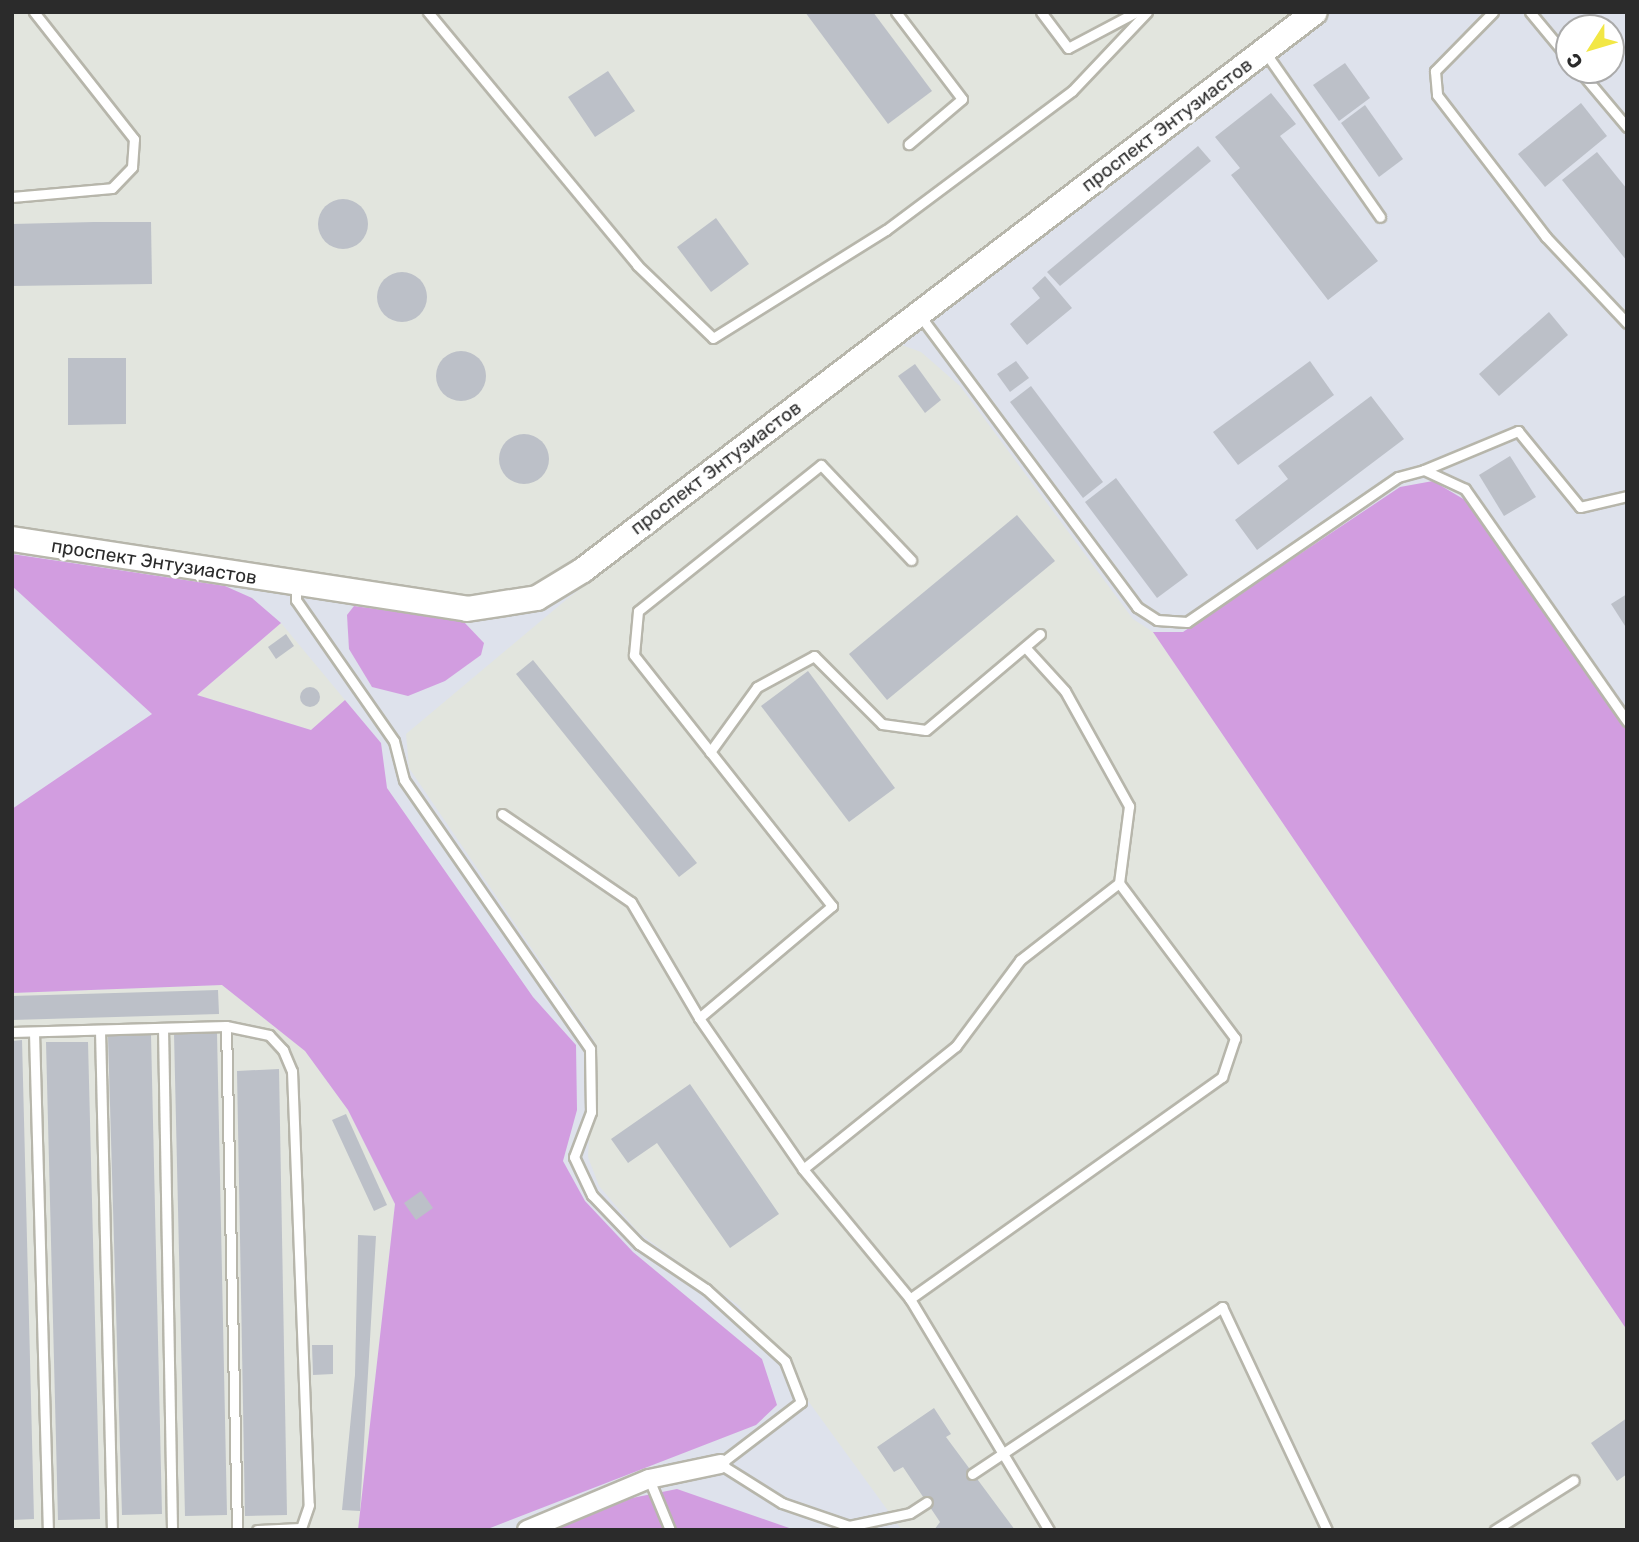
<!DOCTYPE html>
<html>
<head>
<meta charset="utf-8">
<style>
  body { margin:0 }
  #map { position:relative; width:1639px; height:1542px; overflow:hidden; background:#dee2ec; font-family:Rubik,sans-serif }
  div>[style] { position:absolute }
  .industrial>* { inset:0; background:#e2e5de }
  .green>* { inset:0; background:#d29de0 }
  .building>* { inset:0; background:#bcc0c8 }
  .round { border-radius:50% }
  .roads { filter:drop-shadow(2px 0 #b7b6ab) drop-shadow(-2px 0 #b7b6ab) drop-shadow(0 2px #b7b6ab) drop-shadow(0 -2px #b7b6ab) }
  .lane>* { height:9px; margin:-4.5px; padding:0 4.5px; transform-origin:4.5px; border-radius:4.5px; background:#fff }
  .street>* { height:18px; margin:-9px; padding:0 9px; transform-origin:9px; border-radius:9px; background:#fff }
  .secondary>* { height:24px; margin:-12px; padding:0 12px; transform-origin:12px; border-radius:12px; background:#fff }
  span { translate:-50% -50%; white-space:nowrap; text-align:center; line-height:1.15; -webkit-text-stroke:7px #fff; paint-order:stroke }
  .street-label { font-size:19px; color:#2b2b2b }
  .frame { position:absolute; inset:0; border:14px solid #2b2b2b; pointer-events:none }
  .north { position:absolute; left:1555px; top:14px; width:70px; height:70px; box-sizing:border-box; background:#fff; border:2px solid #aaa; border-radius:50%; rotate:233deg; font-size:19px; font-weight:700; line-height:28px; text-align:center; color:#2b2b2b }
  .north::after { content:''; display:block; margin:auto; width:24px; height:32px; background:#f2e745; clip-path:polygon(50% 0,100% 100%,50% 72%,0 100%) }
</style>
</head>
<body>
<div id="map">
  <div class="industrial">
    <i style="clip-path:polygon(12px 12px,1302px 12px,579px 561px,533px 590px,467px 600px,12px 527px)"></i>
    <i style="clip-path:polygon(899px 344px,921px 352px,960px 386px,1133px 619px,1153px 632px,1627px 1330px,1627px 1530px,902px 1530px,739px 1306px,639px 1233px,599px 1186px,588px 1157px,594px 1040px,409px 768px,406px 734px,567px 599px)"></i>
    <i style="clip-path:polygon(281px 623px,345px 700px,311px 730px,197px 695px)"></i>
    <i style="clip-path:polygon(222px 985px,305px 1051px,348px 1110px,395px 1204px,358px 1530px,12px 1530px,12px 993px)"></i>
  </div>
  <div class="green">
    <i style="clip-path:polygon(1433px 481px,1465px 500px,1627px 727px,1627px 1330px,1153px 632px,1183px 632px,1400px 487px)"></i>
    <i style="clip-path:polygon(12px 554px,225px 586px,252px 598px,281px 623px,197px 695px,311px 730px,345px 700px,381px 743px,387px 788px,533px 997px,576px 1045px,577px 1110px,563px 1161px,585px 1201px,633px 1252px,762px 1359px,777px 1405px,756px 1425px,485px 1530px,358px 1530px,395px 1204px,348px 1110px,305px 1051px,222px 985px,12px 993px,12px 809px,152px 714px,12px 586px)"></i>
    <i style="clip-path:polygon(354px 606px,463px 621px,484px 643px,481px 655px,445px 681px,408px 696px,372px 687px,349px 649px,347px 615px)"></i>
    <i style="clip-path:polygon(677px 1489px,795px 1530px,555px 1530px,632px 1498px)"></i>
  </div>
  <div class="building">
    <i style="clip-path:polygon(805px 12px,873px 12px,932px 91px,888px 124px)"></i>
    <i style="clip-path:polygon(1345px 63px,1370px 98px,1339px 121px,1313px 85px)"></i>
    <i style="clip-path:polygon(608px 71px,635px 111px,595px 137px,568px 97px)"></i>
    <i style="clip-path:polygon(1271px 93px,1296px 124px,1280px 136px,1378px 261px,1328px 300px,1231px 175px,1240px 168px,1215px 137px)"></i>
    <i style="clip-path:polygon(1581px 103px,1607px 136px,1545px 187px,1518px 154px)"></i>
    <i style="clip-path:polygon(1365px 105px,1403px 159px,1379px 177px,1341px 123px)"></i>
    <i style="clip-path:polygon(1198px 146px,1211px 161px,1060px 286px,1047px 272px)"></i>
    <i style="clip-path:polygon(1597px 152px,1627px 189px,1627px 261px,1562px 180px)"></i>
    <i class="round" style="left:318px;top:199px;width:50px;height:50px"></i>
    <i style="clip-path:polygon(716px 218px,749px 264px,711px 292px,677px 247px)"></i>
    <i style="clip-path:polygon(94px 222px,151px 222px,152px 284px,12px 286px,12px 224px)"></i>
    <i class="round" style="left:377px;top:272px;width:50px;height:50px"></i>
    <i style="clip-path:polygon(1045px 276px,1072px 308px,1027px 345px,1010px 324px,1040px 298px,1032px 288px)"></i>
    <i style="clip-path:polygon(1549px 312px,1568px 335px,1499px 396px,1479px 374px)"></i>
    <i class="round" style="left:436px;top:351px;width:50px;height:50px"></i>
    <i style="clip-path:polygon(68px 358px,126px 358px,126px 424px,68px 425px)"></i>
    <i style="clip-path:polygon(1016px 361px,1029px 378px,1010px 392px,997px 374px)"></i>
    <i style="clip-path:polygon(1310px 361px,1334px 395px,1238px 465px,1213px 432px)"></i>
    <i style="clip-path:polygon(915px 364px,941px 400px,925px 413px,898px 376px)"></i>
    <i style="clip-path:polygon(1031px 386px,1103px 482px,1083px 498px,1010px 402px)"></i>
    <i style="clip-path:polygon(1371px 396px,1404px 439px,1257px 550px,1235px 520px,1288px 479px,1278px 466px)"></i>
    <i class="round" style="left:499px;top:434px;width:50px;height:50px"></i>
    <i style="clip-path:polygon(1510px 456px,1536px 497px,1504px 516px,1479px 475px)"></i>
    <i style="clip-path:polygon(1116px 478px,1188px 575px,1157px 598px,1085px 502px)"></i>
    <i style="clip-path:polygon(1017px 515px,1055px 561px,887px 700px,849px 654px)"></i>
    <i style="clip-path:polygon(1627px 594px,1627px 629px,1611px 604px)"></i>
    <i style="clip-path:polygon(286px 634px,294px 646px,276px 659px,268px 647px)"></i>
    <i style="clip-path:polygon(533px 660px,697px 863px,679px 877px,516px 674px)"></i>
    <i style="clip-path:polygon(808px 671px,895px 788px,849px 822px,761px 706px)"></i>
    <i class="round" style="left:300px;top:687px;width:20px;height:20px"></i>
    <i style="clip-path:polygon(218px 990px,219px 1014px,12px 1020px,12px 996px)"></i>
    <i style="clip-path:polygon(174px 1033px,217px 1033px,227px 1515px,185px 1516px)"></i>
    <i style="clip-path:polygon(151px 1035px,162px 1514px,122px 1515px,108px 1036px)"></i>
    <i style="clip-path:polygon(22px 1040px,34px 1519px,12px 1520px,12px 1041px)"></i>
    <i style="clip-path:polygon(46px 1042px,88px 1042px,100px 1519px,58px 1520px)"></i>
    <i style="clip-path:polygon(279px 1069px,287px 1515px,245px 1516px,237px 1071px)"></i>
    <i style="clip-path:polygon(690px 1084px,779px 1214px,730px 1248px,657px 1143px,628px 1163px,611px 1139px)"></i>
    <i style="clip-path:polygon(346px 1114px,387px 1205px,374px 1211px,332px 1120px)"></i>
    <i style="clip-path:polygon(421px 1191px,433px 1208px,416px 1220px,404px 1203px)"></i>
    <i style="clip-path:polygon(358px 1235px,376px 1236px,360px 1511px,342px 1510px,355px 1375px)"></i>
    <i style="clip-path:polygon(312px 1345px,333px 1345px,333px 1374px,313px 1375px)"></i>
    <i style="clip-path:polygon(934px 1408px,951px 1434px,946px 1437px,1015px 1530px,934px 1530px,940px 1522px,903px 1467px,894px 1472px,877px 1447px)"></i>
    <i style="clip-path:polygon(1627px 1418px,1627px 1474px,1617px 1481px,1591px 1443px)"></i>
  </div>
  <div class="roads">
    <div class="lane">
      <i style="left:428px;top:12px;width:328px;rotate:50.4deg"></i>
      <i style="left:637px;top:265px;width:105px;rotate:43.8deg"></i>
      <i style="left:713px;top:338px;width:204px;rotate:-32deg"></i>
      <i style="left:886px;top:230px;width:232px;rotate:-36.8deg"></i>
      <i style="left:1072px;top:91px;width:109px;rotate:-46.5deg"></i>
      <i style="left:896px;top:12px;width:109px;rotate:52.8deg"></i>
      <i style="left:962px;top:99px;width:70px;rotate:139.7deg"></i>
      <i style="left:1041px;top:12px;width:45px;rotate:53.1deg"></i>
      <i style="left:1068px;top:48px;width:77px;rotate:-27.9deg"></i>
      <i style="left:1493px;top:12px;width:83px;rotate:134.5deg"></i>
      <i style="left:1435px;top:71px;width:24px;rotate:85deg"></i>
      <i style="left:1437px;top:95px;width:179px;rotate:52.5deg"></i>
      <i style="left:1546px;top:237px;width:118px;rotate:46.7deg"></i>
      <i style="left:1530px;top:12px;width:61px;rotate:50.3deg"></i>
      <i style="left:1265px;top:52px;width:201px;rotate:55.1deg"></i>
      <i style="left:1579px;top:70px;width:75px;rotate:49.9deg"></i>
      <i style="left:12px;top:197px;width:100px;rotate:-5.1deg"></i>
      <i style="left:112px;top:188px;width:29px;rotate:-46deg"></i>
      <i style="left:132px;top:167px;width:28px;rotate:-86deg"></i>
      <i style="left:134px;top:139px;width:162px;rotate:-128.2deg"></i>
      <i style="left:921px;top:317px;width:362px;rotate:53.3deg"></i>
      <i style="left:1137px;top:607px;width:24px;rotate:33deg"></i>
      <i style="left:1157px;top:620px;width:30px;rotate:4deg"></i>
      <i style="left:1187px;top:622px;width:256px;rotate:-34.5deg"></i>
      <i style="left:1398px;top:477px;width:27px;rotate:-15deg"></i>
      <i style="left:1424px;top:470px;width:45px;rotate:24.9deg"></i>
      <i style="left:1465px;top:489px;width:283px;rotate:55.1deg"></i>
      <i style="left:1424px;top:470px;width:102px;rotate:-22.5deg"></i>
      <i style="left:1518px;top:431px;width:98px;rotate:50.8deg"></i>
      <i style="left:1580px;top:507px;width:48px;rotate:-13.2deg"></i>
      <i style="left:296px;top:586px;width:14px;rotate:90deg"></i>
      <i style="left:296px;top:600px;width:172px;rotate:55.2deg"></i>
      <i style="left:394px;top:741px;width:40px;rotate:75.6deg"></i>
      <i style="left:404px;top:780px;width:327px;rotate:55.3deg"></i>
      <i style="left:590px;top:1049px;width:63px;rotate:89.1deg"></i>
      <i style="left:591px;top:1112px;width:48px;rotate:110.7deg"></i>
      <i style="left:574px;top:1157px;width:42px;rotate:64.7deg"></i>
      <i style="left:592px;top:1195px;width:68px;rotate:46.2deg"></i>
      <i style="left:639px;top:1244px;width:81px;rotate:33.9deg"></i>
      <i style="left:706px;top:1289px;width:107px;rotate:42.3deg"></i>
      <i style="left:785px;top:1361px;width:44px;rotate:68.7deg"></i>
      <i style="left:801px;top:1402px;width:102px;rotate:142.6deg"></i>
      <i style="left:720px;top:1464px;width:73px;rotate:32.2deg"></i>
      <i style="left:782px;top:1503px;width:71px;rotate:18.9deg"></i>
      <i style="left:849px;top:1526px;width:62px;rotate:-12deg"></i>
      <i style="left:910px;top:1513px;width:20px;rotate:-33deg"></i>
      <i style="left:1025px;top:647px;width:59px;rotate:47.7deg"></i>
      <i style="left:1065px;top:691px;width:132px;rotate:60.9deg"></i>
      <i style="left:1129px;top:806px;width:78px;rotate:97.4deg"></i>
      <i style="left:710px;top:752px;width:80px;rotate:-54.1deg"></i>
      <i style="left:757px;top:687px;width:65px;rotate:-28.5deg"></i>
      <i style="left:814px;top:656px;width:96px;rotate:45deg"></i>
      <i style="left:882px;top:724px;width:44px;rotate:7.8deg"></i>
      <i style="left:926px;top:730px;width:149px;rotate:-40.1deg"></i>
      <i style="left:502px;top:814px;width:156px;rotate:34.3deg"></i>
      <i style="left:631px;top:902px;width:134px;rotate:59.6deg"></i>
      <i style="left:699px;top:1018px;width:183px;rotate:55.4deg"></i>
      <i style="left:803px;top:1169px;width:196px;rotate:-38.8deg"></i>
      <i style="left:956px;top:1046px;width:107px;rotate:-53.3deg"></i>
      <i style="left:1020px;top:960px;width:125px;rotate:-37.9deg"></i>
      <i style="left:1119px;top:883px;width:194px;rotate:53.2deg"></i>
      <i style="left:1235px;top:1038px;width:41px;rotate:108.4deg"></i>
      <i style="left:1222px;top:1077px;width:383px;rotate:144.6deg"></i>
      <i style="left:910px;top:1299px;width:270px;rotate:59deg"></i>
      <i style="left:699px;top:1018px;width:174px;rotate:-40.1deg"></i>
      <i style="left:832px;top:906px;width:320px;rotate:-128.3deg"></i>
      <i style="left:634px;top:655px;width:44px;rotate:-84.8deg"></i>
      <i style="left:638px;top:611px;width:234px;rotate:-38.6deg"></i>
      <i style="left:821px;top:465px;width:131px;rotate:46.5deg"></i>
      <i style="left:226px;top:1026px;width:504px;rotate:88.75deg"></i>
      <i style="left:163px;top:1028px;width:502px;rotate:88.97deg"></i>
      <i style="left:100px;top:1030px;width:500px;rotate:88.63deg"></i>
      <i style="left:12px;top:1032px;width:214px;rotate:-1.6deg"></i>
      <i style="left:226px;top:1026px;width:44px;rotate:11.8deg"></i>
      <i style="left:269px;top:1035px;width:21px;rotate:47deg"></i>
      <i style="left:283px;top:1050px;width:23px;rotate:67deg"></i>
      <i style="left:292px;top:1071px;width:434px;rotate:87.8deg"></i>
      <i style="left:309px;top:1505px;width:24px;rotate:109deg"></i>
      <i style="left:301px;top:1528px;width:44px;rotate:177.4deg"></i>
      <i style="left:34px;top:1032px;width:498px;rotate:88.4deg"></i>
      <i style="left:803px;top:1169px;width:168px;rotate:50.5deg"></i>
      <i style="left:972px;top:1474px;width:301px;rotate:-33.7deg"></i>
      <i style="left:1222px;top:1307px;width:246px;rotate:64.8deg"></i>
      <i style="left:649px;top:1479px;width:55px;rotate:67.6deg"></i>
      <i style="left:1495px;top:1530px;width:93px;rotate:-32.3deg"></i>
    </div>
    <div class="street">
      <i style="left:527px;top:1530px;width:132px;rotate:-22.7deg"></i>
      <i style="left:649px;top:1479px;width:73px;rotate:-11.9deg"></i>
    </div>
    <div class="secondary">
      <i style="left:12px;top:539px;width:460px;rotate:8.7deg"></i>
      <i style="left:467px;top:609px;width:71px;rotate:-8.9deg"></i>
      <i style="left:537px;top:598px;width:54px;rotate:-31.3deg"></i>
      <i style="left:583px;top:570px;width:920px;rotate:-37.32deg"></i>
    </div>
  </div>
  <div class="street-label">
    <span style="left:1167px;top:125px;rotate:-37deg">проспект Энтузиастов</span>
    <span style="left:716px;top:468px;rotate:-37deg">проспект Энтузиастов</span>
    <span style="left:154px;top:562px;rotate:9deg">проспект Энтузиастов</span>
  </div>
  <div class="frame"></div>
  <div class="north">С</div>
</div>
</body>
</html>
